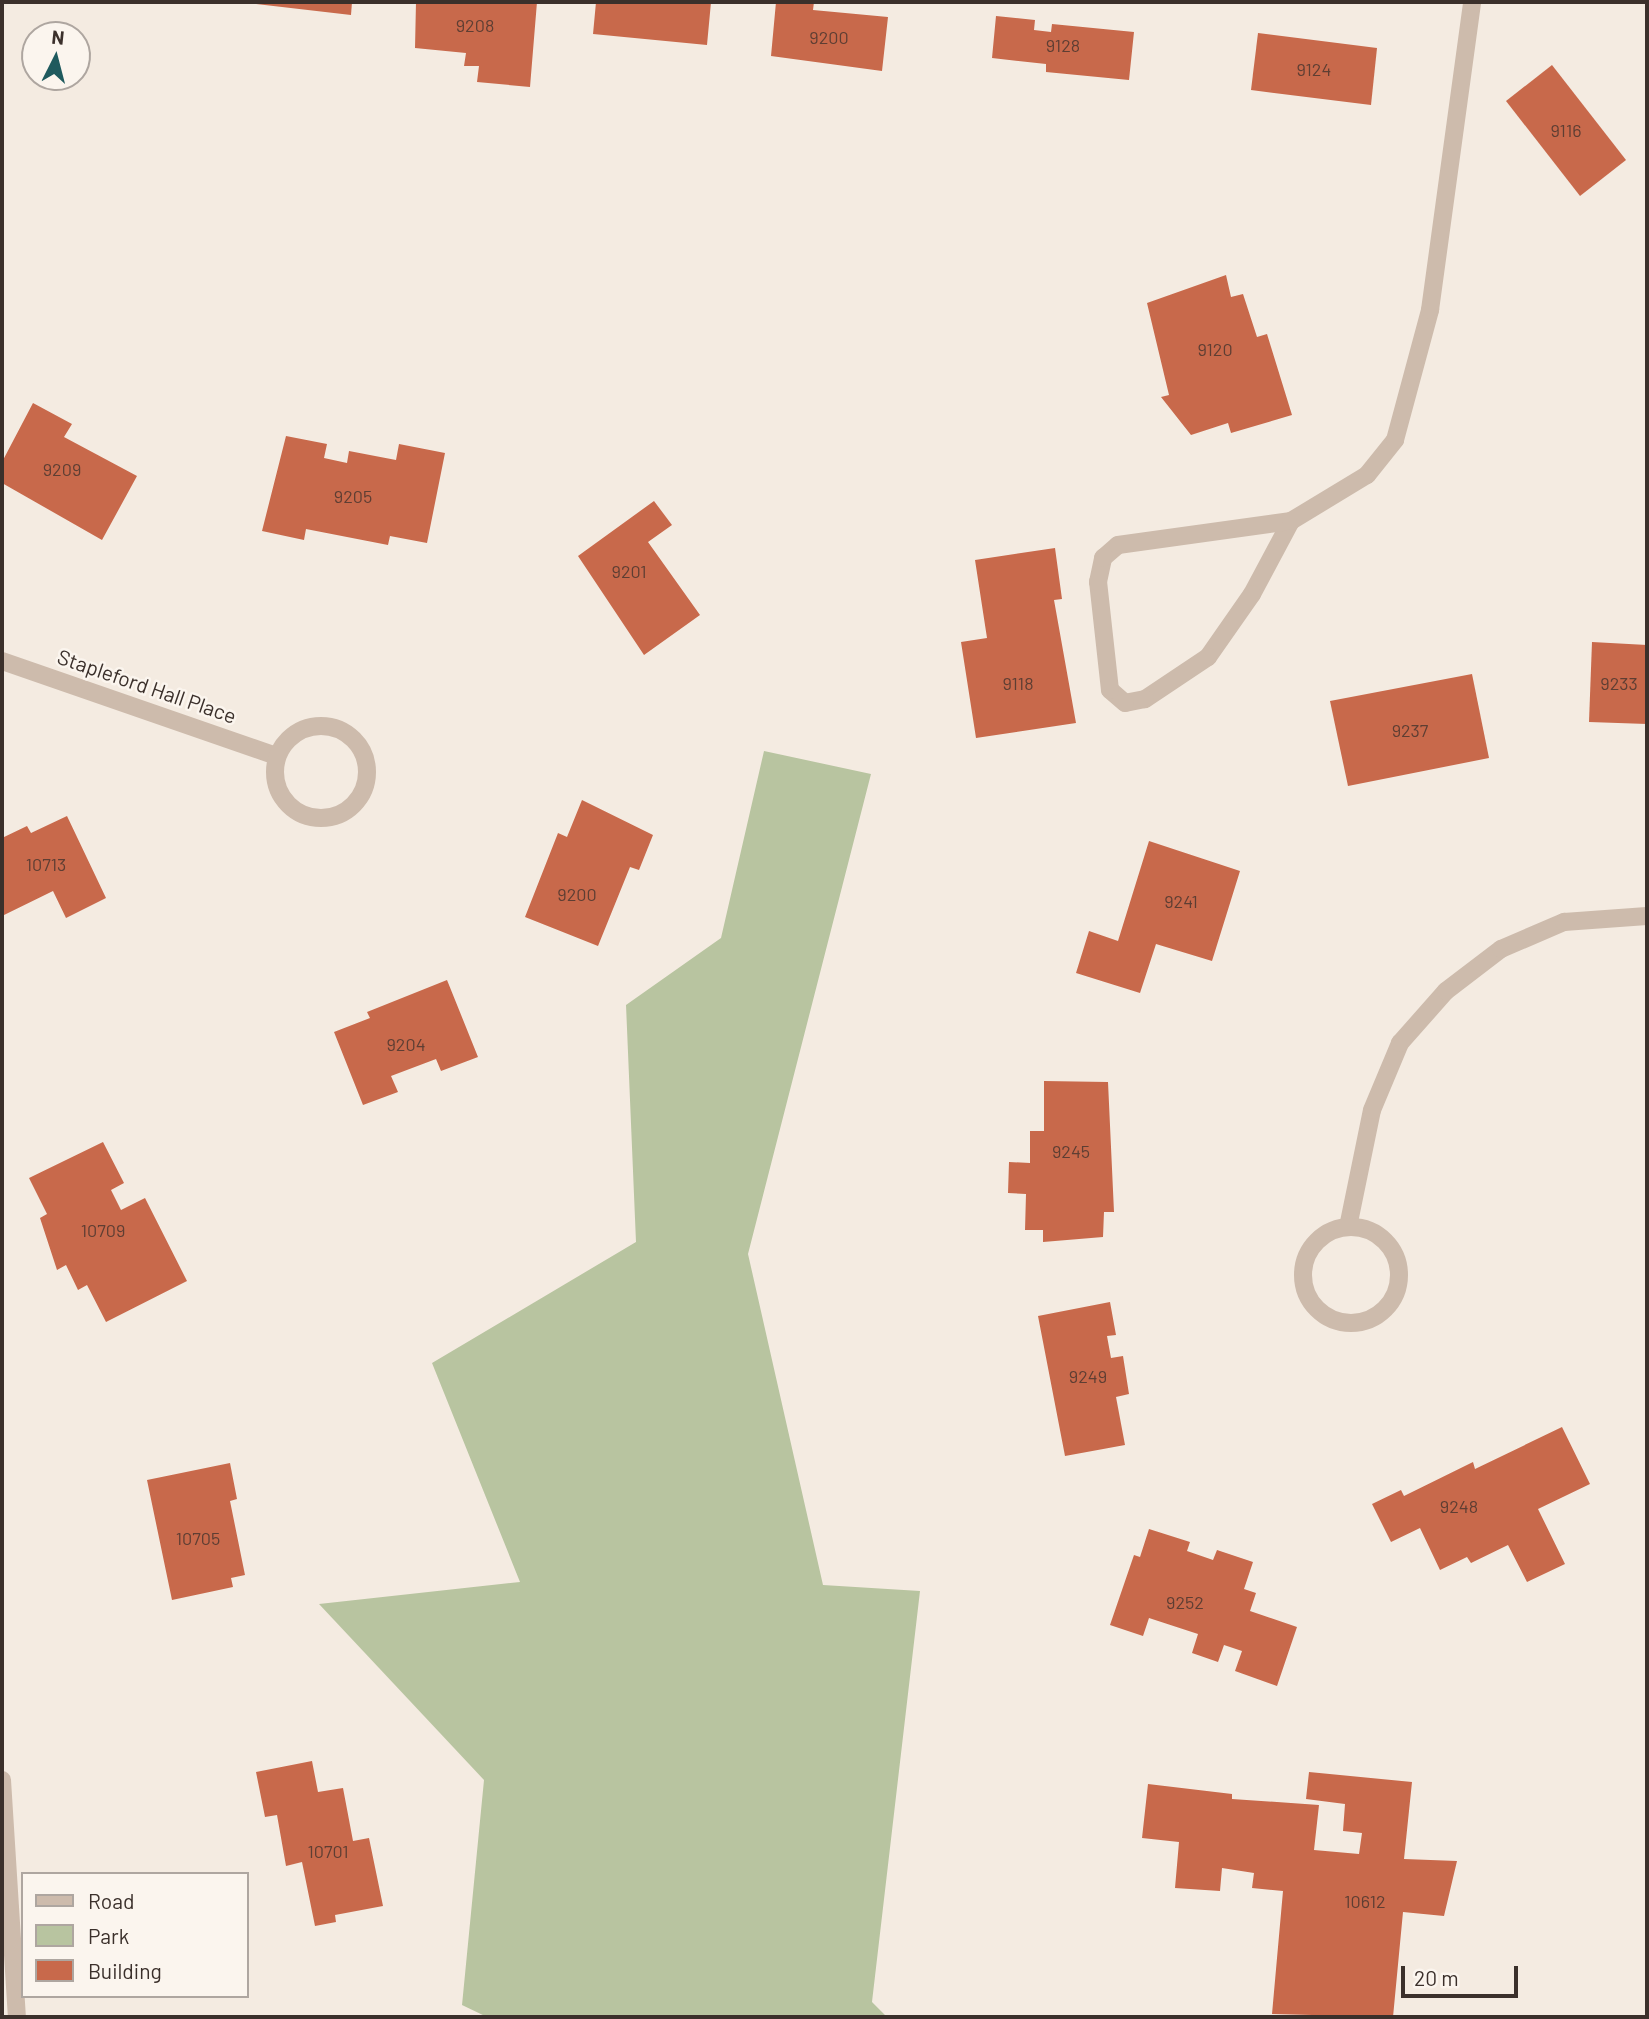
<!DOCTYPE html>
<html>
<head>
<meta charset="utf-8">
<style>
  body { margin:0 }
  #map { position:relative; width:1649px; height:2019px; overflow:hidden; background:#f4ebe1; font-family:Barlow,sans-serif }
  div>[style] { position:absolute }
  .green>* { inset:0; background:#b8c4a0 }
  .building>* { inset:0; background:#c8694b }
  .service>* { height:18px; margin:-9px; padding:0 9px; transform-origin:9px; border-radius:9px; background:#cdbbac }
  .minor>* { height:18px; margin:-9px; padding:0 9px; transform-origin:9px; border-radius:9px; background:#cdbbac }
  .minor>.ring { margin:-9px; padding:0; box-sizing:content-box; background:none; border:18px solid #cdbbac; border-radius:50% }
  span { translate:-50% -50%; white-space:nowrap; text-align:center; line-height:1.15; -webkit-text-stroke:5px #fbf5ee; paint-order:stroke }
  .number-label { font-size:18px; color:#5e3e33 }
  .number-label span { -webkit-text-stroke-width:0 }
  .street-label { font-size:21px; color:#3b302b }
  .frame { position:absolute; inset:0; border:4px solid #3b302b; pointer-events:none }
  .legend { position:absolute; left:21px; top:1872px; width:228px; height:126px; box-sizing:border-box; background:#fbf5ee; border:2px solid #aea6a0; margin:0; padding:9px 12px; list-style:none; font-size:21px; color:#3b302b }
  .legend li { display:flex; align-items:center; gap:14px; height:35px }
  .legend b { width:35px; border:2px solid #aea6a0 }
  .north { position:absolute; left:21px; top:21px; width:70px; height:70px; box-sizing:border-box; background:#fbf5ee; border:2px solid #aea6a0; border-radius:50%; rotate:6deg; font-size:19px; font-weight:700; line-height:28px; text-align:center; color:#3b302b }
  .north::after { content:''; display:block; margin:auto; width:24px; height:32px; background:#1f5a5e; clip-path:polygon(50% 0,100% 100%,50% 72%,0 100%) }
  .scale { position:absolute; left:1401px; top:1966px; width:117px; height:32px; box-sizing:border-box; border:4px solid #3b302b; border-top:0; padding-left:9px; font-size:21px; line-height:24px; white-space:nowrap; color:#3b302b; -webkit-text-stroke:5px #fbf5ee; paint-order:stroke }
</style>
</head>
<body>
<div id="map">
  <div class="green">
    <i style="clip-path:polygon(764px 751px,871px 774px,748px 1254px,823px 1585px,920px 1591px,872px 2002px,887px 2017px,487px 2017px,462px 2005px,484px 1780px,319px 1604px,520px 1582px,432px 1363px,636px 1242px,626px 1005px,721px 938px)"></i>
  </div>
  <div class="building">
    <i style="clip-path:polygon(239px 2px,352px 2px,351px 15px)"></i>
    <i style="clip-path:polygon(416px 2px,537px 2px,530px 87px,477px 82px,479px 66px,464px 66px,466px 53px,415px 48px)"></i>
    <i style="clip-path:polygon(596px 2px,711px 2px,707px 45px,593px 34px)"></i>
    <i style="clip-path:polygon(776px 2px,814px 2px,813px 10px,888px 17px,882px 71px,771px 56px)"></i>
    <i style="clip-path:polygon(996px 16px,1035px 20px,1034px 30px,1051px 32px,1052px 24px,1134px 32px,1129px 80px,1046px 72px,1046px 64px,992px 58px)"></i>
    <i style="clip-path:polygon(1258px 33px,1377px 48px,1371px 105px,1251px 90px)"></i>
    <i style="clip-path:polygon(1552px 65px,1626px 160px,1580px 196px,1506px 101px)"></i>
    <i style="clip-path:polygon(1226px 275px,1231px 297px,1243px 294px,1257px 337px,1267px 334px,1292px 415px,1231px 433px,1228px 423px,1191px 435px,1161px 397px,1169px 395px,1147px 303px)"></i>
    <i style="clip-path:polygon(33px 403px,72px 424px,64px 437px,137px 476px,102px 540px,2px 483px,2px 462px)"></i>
    <i style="clip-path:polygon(286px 436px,327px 444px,324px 458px,347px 463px,349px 451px,396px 460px,399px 444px,445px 453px,427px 543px,390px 536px,388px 545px,306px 529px,304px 540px,262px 531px)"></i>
    <i style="clip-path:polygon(654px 501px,672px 525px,648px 542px,700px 615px,644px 655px,578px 556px)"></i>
    <i style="clip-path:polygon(1055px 548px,1062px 599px,1054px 600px,1076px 723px,976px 738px,961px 642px,987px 638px,975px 560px)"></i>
    <i style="clip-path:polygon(1592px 642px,1647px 645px,1647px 724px,1589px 722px)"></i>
    <i style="clip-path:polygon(1472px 674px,1489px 758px,1348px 786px,1330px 701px)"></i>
    <i style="clip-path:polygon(582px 800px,653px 835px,639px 870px,630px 867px,598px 946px,525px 917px,558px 833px,567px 837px)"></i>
    <i style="clip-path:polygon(67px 816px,106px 898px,66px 918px,53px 891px,2px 916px,2px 838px,27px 826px,31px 833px)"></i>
    <i style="clip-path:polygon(1149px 841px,1240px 871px,1212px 961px,1156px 944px,1140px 993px,1076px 973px,1089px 931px,1118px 941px)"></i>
    <i style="clip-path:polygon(447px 980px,478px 1057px,441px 1071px,436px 1059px,391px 1076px,398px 1092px,363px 1105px,334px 1032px,370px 1018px,367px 1012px)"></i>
    <i style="clip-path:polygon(1044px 1081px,1108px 1082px,1114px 1212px,1104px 1212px,1103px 1237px,1043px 1242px,1043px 1230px,1025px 1230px,1026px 1194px,1008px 1193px,1009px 1162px,1030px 1163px,1030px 1131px,1044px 1131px)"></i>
    <i style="clip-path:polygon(103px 1142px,124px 1183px,111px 1190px,121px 1210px,145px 1198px,187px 1281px,106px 1322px,87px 1285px,78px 1290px,66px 1265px,57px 1270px,40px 1218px,47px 1214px,29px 1178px)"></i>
    <i style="clip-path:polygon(1110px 1302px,1116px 1335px,1107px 1336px,1111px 1358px,1123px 1356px,1129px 1394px,1116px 1397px,1125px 1445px,1065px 1456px,1038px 1316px)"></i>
    <i style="clip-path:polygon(1562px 1427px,1590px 1484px,1538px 1509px,1565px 1564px,1527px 1582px,1508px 1545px,1471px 1563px,1467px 1557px,1440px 1570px,1420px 1528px,1391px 1542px,1372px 1504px,1401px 1490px,1404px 1496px,1473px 1462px,1475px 1469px)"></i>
    <i style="clip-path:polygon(230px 1463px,237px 1499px,230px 1501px,245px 1575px,231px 1578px,233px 1587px,172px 1600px,147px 1480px)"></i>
    <i style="clip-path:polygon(1149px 1529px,1190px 1542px,1187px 1551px,1213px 1560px,1217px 1550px,1253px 1562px,1244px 1589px,1256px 1593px,1250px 1611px,1297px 1627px,1277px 1686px,1235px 1671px,1242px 1651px,1224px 1645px,1218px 1662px,1192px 1653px,1198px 1634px,1149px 1618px,1143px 1636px,1110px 1625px,1134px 1555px,1140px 1557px)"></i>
    <i style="clip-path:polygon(312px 1761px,318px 1792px,343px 1788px,353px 1841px,369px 1838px,383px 1906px,335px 1915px,336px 1922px,315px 1926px,302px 1862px,286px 1866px,277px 1815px,265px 1817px,256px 1772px)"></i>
    <i style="clip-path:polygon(1309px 1772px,1412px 1782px,1404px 1859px,1457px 1861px,1444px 1916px,1403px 1912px,1393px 2017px,1272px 2014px,1283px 1891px,1252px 1888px,1254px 1873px,1222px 1868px,1220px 1891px,1175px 1888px,1179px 1842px,1142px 1838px,1148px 1784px,1232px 1794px,1232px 1799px,1319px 1805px,1314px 1850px,1359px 1854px,1362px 1833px,1343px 1831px,1345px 1804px,1306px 1799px)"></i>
  </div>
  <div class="service">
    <i style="left:1291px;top:521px;width:83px;rotate:118.1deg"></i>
    <i style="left:1252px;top:594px;width:77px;rotate:124.9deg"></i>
    <i style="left:1208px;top:657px;width:76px;rotate:146.3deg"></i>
    <i style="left:1145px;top:699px;width:20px;rotate:169deg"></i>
    <i style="left:1125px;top:703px;width:20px;rotate:-139deg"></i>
    <i style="left:1110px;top:690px;width:109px;rotate:-96.3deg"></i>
    <i style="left:1098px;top:582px;width:25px;rotate:-78deg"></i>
    <i style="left:1103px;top:558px;width:20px;rotate:-41deg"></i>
    <i style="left:1118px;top:545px;width:175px;rotate:-7.9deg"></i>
    <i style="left:1291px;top:521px;width:89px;rotate:-31.2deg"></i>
    <i style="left:1367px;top:475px;width:45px;rotate:-51.3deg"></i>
    <i style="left:1395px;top:440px;width:135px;rotate:-74.9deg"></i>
    <i style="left:1430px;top:310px;width:311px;rotate:-82.2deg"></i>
  </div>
  <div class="minor">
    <i style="left:2px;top:661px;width:291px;rotate:19.1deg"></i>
    <i class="ring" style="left:275px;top:726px;width:74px;height:74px"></i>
    <i style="left:1348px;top:1227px;width:119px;rotate:-78.4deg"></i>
    <i style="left:1372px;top:1110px;width:73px;rotate:-67.3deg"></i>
    <i style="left:1400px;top:1043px;width:69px;rotate:-48.5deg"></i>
    <i style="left:1446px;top:991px;width:69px;rotate:-37.4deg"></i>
    <i style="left:1501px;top:949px;width:69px;rotate:-23.2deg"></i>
    <i style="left:1564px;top:922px;width:83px;rotate:-4.1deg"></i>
    <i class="ring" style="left:1303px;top:1227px;width:78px;height:78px"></i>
    <i style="left:2px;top:1780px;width:237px;rotate:86.4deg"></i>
  </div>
  <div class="number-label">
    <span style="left:475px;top:25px">9208</span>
    <span style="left:829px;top:37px">9200</span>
    <span style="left:1063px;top:45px">9128</span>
    <span style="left:1314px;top:69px">9124</span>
    <span style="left:1566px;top:130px">9116</span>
    <span style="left:1215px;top:349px">9120</span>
    <span style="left:62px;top:469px">9209</span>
    <span style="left:353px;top:496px">9205</span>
    <span style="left:629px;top:571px">9201</span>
    <span style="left:1018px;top:683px">9118</span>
    <span style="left:1619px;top:683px">9233</span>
    <span style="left:1410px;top:730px">9237</span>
    <span style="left:46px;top:864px">10713</span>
    <span style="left:577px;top:894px">9200</span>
    <span style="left:1181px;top:901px">9241</span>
    <span style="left:406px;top:1044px">9204</span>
    <span style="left:1071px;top:1151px">9245</span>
    <span style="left:103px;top:1230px">10709</span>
    <span style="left:1088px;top:1376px">9249</span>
    <span style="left:1459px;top:1506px">9248</span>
    <span style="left:198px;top:1538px">10705</span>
    <span style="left:1185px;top:1602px">9252</span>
    <span style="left:328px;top:1851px">10701</span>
    <span style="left:1365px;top:1901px">10612</span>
  </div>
  <div class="street-label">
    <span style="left:147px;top:686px;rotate:19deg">Stapleford Hall Place</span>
  </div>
  <div class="frame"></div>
  <ul class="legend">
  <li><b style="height:9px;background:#cdbbac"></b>Road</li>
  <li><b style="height:19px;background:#b8c4a0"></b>Park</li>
  <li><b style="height:19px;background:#c8694b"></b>Building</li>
  </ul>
  <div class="north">N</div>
  <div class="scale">20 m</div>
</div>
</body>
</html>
